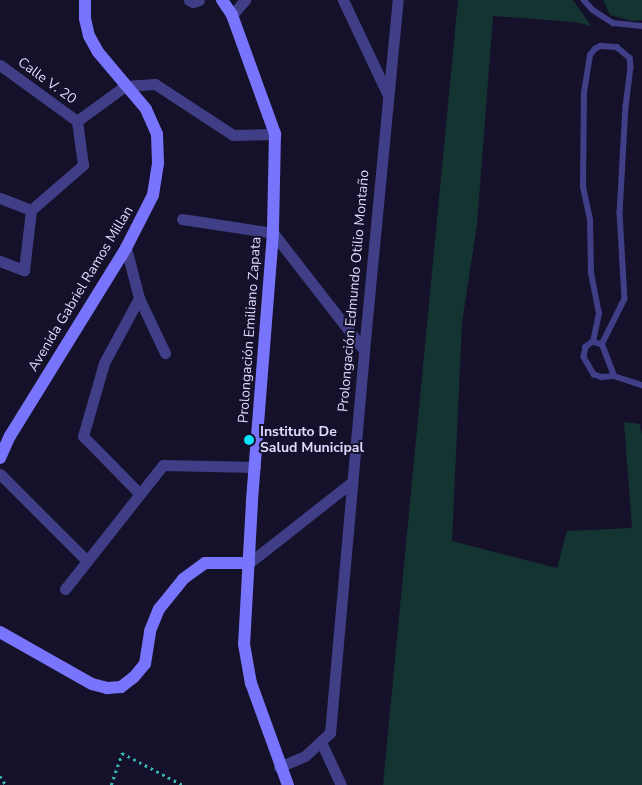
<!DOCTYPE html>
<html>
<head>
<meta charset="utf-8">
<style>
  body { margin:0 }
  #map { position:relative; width:642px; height:785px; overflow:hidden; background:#15112a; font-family:"Nunito Sans",sans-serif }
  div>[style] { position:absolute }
  .green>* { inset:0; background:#143432 }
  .path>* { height:2.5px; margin-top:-1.25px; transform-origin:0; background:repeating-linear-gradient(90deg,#34b9b1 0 2.5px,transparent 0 6.5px) }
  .lane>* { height:5.5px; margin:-2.75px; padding:0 2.75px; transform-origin:2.75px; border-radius:2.75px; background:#403e87 }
  .street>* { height:11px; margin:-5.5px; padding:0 5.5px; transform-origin:5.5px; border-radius:5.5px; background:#403e87 }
  .secondary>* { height:12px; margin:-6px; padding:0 6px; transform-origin:6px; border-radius:6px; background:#7874fc }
  .dots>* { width:14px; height:14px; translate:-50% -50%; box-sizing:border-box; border:2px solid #15112a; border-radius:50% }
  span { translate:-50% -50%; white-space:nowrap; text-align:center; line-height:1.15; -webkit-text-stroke:4px #15112a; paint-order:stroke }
  .street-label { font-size:14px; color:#dfdbfe }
  .poi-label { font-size:14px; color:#dfdbfe; font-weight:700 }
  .left { translate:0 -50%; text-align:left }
</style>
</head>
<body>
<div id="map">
  <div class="green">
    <i style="clip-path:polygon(458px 0,573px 0,591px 26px,575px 22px,493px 16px,477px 224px,462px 323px,452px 541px,557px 568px,567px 531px,632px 528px,624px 422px,640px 424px,642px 434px,642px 785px,383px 785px)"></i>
    <i style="clip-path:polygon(603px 0,642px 0,642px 20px,632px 21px,610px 15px)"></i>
  </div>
  <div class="path">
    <i style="left:0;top:776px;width:11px;rotate:56deg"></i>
    <i style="left:111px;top:785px;width:34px;rotate:-71deg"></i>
    <i style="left:122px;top:753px;width:69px;rotate:27.7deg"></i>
  </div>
  <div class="lane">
    <i style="left:584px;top:0;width:13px;rotate:48deg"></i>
    <i style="left:593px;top:10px;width:24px;rotate:33deg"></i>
    <i style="left:613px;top:23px;width:29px;rotate:6deg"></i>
    <i style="left:593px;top:342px;width:29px;rotate:-78deg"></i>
    <i style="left:599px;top:314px;width:42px;rotate:-101deg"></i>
    <i style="left:591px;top:273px;width:53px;rotate:-91.1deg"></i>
    <i style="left:590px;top:220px;width:34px;rotate:-102deg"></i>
    <i style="left:583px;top:187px;width:94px;rotate:-89.4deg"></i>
    <i style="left:584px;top:93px;width:38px;rotate:-81deg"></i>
    <i style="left:590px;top:55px;width:8px;rotate:-50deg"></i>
    <i style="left:595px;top:49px;width:6px;rotate:-31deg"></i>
    <i style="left:600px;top:46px;width:17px;rotate:3deg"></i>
    <i style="left:617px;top:47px;width:17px;rotate:40deg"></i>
    <i style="left:630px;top:58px;width:9px;rotate:84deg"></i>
    <i style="left:631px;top:67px;width:39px;rotate:97deg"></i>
    <i style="left:626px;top:106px;width:107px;rotate:93.2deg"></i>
    <i style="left:620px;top:213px;width:86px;rotate:86.7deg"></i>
    <i style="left:625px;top:299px;width:51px;rotate:116.6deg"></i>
    <i style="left:614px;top:376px;width:33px;rotate:-111deg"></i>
    <i style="left:602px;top:345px;width:9px;rotate:-162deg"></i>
    <i style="left:593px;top:342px;width:9px;rotate:144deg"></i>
    <i style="left:586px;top:347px;width:10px;rotate:101deg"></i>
    <i style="left:584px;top:357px;width:20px;rotate:60deg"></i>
    <i style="left:594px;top:374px;width:8px;rotate:23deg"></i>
    <i style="left:601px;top:377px;width:13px;rotate:-4deg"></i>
    <i style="left:614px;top:376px;width:29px;rotate:18deg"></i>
  </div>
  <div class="street">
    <i style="left:189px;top:0;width:4px;rotate:27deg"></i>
    <i style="left:193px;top:2px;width:6px;rotate:-18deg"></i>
    <i style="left:343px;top:0;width:103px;rotate:64.7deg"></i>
    <i style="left:232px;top:15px;width:20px;rotate:-49deg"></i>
    <i style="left:0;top:65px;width:95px;rotate:36deg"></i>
    <i style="left:77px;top:121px;width:59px;rotate:-36.1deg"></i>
    <i style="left:125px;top:86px;width:30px;rotate:-4deg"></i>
    <i style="left:155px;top:84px;width:93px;rotate:33.2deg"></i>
    <i style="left:233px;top:135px;width:42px;rotate:-1.4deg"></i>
    <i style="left:0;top:198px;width:33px;rotate:21deg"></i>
    <i style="left:182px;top:219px;width:92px;rotate:8.7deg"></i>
    <i style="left:273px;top:233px;width:148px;rotate:52.1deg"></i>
    <i style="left:126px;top:248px;width:52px;rotate:75.4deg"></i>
    <i style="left:139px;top:298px;width:61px;rotate:64.7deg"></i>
    <i style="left:0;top:261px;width:26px;rotate:21deg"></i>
    <i style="left:24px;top:270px;width:60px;rotate:-83.3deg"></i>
    <i style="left:31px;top:210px;width:69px;rotate:-40.9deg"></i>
    <i style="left:83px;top:165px;width:44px;rotate:-97.8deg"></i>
    <i style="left:139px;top:298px;width:74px;rotate:118.3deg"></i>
    <i style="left:104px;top:363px;width:76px;rotate:106deg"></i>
    <i style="left:83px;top:436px;width:81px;rotate:45.5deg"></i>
    <i style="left:0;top:474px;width:123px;rotate:45deg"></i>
    <i style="left:249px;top:563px;width:131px;rotate:-38.2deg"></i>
    <i style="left:65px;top:589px;width:158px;rotate:-51.7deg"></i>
    <i style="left:163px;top:465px;width:92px;rotate:1.2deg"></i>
    <i style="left:321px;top:742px;width:47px;rotate:65.1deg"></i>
    <i style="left:279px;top:767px;width:28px;rotate:-23deg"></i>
    <i style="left:305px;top:756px;width:34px;rotate:-43deg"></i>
    <i style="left:330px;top:733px;width:385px;rotate:-84.9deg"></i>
    <i style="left:364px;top:350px;width:352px;rotate:-84.5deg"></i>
  </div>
  <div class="secondary">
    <i style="left:222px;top:0;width:18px;rotate:56deg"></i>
    <i style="left:232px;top:15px;width:127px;rotate:70.1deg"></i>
    <i style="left:275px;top:134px;width:99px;rotate:91.2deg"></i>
    <i style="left:273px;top:233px;width:270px;rotate:94.5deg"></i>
    <i style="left:252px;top:502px;width:142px;rotate:93.2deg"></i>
    <i style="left:244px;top:644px;width:40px;rotate:80deg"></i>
    <i style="left:251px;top:683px;width:109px;rotate:70.1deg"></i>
    <i style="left:0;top:458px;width:24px;rotate:-66deg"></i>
    <i style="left:10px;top:436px;width:221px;rotate:-58.3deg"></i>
    <i style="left:126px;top:248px;width:59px;rotate:-63deg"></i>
    <i style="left:153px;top:195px;width:32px;rotate:-81deg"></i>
    <i style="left:158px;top:163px;width:29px;rotate:-92deg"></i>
    <i style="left:157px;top:134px;width:27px;rotate:-114deg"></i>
    <i style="left:146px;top:109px;width:75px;rotate:-130.1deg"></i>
    <i style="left:98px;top:52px;width:18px;rotate:-119deg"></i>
    <i style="left:89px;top:36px;width:17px;rotate:-103deg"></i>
    <i style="left:85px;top:19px;width:19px;rotate:-90deg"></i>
    <i style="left:0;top:632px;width:106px;rotate:29.5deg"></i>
    <i style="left:92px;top:684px;width:16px;rotate:15deg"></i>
    <i style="left:107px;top:688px;width:14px;rotate:-4deg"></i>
    <i style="left:121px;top:687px;width:16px;rotate:-38deg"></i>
    <i style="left:134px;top:677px;width:17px;rotate:-50deg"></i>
    <i style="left:145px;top:664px;width:33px;rotate:-81deg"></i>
    <i style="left:150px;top:631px;width:24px;rotate:-68deg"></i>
    <i style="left:159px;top:609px;width:38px;rotate:-51deg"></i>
    <i style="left:183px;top:579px;width:27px;rotate:-36deg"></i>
    <i style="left:205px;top:563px;width:44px"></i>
  </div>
  <div class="dots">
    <i style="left:249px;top:440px;background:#0ce2f9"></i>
  </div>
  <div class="street-label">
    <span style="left:47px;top:81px;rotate:36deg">Calle V. 20</span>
    <span style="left:81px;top:289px;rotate:-59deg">Avenida Gabriel Ramos Millan</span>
    <span style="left:354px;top:291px;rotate:-85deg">Prolongación Edmundo Otilio Montaño</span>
    <span style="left:250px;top:330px;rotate:-86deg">Prolongación Emiliano Zapata</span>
  </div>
  <div class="poi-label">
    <span class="left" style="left:260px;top:440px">Instituto De<br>Salud Municipal</span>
  </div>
</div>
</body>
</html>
